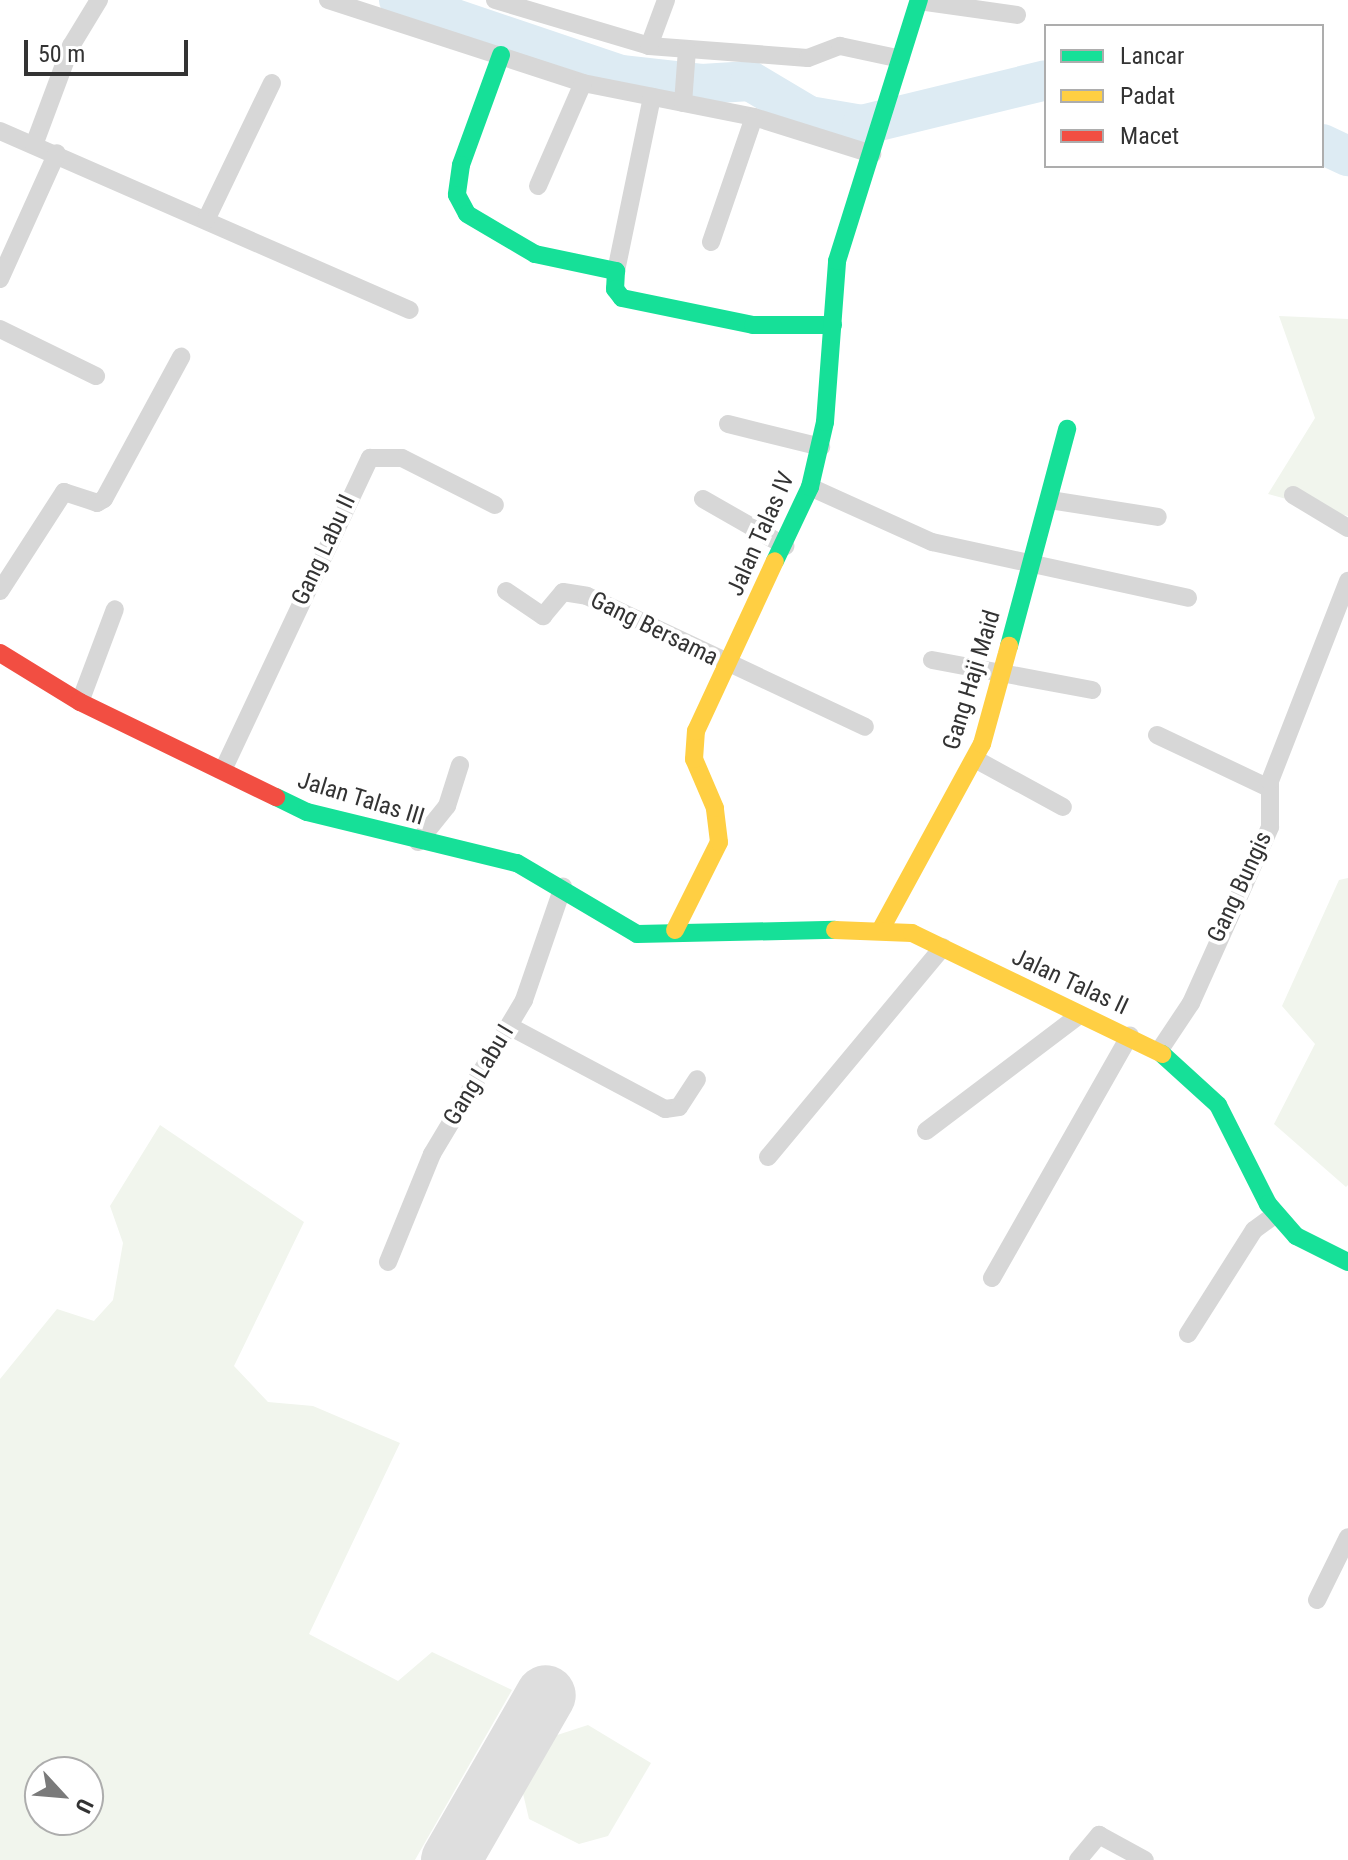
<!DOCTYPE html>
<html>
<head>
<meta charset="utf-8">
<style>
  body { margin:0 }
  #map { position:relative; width:1348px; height:1860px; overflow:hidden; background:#fff; font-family:"Roboto Condensed",sans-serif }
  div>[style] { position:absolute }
  .green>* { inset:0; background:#f1f5ed }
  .river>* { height:40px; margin:-20px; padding:0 20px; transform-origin:20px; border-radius:20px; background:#ddebf3 }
  .taxiway>* { height:60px; margin:-30px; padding:0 30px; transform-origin:30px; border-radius:30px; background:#dedede }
  .street>* { height:18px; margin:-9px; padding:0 9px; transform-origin:9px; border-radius:9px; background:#d7d7d7 }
  .fast>* { height:18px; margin:-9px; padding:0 9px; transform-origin:9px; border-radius:9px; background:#16e098 }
  .slow>* { height:18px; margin:-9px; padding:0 9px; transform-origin:9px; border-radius:9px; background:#ffcf43 }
  .jam>* { height:18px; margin:-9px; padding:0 9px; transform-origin:9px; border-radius:9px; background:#f24e42 }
  span { translate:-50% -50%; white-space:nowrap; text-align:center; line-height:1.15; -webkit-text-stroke:8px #fff; paint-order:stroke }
  .street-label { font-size:24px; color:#333 }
  .legend { position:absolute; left:1044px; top:24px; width:280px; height:144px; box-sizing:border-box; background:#fff; border:2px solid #adadad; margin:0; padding:10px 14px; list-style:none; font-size:24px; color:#333 }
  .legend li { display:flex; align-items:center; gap:16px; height:40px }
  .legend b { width:40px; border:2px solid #adadad }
  .north { position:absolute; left:24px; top:1756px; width:80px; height:80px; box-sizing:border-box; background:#fff; border:2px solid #adadad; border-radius:50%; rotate:116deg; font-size:22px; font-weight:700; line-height:32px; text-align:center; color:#333 }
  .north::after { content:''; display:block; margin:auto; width:28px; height:36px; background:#7a7a7a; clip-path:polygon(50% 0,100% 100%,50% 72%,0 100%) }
  .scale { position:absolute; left:24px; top:40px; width:164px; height:36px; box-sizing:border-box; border:4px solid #333; border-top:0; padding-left:10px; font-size:24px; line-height:28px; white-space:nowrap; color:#333; -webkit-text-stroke:6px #fff; paint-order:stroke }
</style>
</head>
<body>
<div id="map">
  <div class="green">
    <i style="clip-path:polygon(1279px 316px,1348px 319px,1348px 516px,1268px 494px,1315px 418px)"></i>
    <i style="clip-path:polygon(1348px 878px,1348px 1185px,1346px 1187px,1274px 1124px,1315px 1044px,1282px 1006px,1339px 880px)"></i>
    <i style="clip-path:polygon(evenodd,160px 1125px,304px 1222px,234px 1366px,268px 1402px,313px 1406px,400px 1443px,309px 1634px,398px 1681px,432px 1652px,512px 1690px,415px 1860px,0 1860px,0 1379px,57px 1309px,94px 1321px,113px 1300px,123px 1243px,110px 1206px,160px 1125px,88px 1772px,88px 1820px,40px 1820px,40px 1772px,88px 1772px)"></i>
    <i style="clip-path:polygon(588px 1725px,651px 1763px,608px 1836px,579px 1844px,529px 1819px,521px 1785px,548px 1738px)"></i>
  </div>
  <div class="river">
    <i style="left:399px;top:0;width:234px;rotate:18.7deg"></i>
    <i style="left:621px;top:75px;width:81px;rotate:6.3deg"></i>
    <i style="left:702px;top:84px;width:48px;rotate:-3.6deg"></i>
    <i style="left:750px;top:81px;width:69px;rotate:30.7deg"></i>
    <i style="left:809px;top:116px;width:54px;rotate:9.6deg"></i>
    <i style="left:862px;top:125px;width:189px;rotate:-13.7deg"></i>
    <i style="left:1322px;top:144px;width:29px;rotate:25deg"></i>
  </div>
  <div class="taxiway">
    <i style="left:451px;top:1860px;width:190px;rotate:-60.1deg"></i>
  </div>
  <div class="street">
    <i style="left:328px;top:0;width:268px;rotate:18deg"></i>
    <i style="left:583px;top:83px;width:174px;rotate:11.2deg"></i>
    <i style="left:754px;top:117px;width:124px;rotate:17.4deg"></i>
    <i style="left:495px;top:0;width:161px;rotate:16.6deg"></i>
    <i style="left:649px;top:46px;width:159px;rotate:4.3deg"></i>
    <i style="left:808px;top:58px;width:34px;rotate:-21deg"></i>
    <i style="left:840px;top:46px;width:62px;rotate:12deg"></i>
    <i style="left:919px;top:1px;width:99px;rotate:8.1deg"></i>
    <i style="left:649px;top:46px;width:49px;rotate:-69.7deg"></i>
    <i style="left:683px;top:103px;width:53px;rotate:-85.7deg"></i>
    <i style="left:0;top:131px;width:447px;rotate:23.6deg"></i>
    <i style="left:34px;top:145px;width:106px;rotate:-69.5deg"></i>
    <i style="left:71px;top:46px;width:54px;rotate:-58.7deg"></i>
    <i style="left:538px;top:186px;width:112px;rotate:-66.4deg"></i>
    <i style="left:206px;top:220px;width:152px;rotate:-64.3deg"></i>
    <i style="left:711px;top:242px;width:132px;rotate:-71deg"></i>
    <i style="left:616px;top:271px;width:178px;rotate:-78.3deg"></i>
    <i style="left:0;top:279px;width:138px;rotate:-65.7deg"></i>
    <i style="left:0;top:329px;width:107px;rotate:26.1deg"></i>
    <i style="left:728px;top:424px;width:96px;rotate:13.9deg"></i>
    <i style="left:810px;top:487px;width:134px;rotate:24.3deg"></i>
    <i style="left:932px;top:542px;width:262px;rotate:12.3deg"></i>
    <i style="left:1293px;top:495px;width:64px;rotate:31deg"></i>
    <i style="left:703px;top:499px;width:95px;rotate:29.8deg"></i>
    <i style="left:1050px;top:500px;width:109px;rotate:8.9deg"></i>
    <i style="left:0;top:591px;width:118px;rotate:-57.1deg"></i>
    <i style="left:64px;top:492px;width:35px;rotate:18deg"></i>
    <i style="left:97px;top:503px;width:8px;rotate:-30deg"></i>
    <i style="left:104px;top:499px;width:162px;rotate:-61.5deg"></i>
    <i style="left:506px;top:591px;width:45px;rotate:34deg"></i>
    <i style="left:543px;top:616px;width:31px;rotate:-50deg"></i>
    <i style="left:563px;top:592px;width:24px;rotate:9deg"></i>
    <i style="left:587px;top:596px;width:307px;rotate:25.2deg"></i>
    <i style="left:932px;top:660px;width:163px;rotate:10.6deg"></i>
    <i style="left:80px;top:702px;width:99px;rotate:-69.4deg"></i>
    <i style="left:1157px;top:735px;width:124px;rotate:25.3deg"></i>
    <i style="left:975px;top:759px;width:100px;rotate:28.6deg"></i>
    <i style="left:223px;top:770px;width:345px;rotate:-64.8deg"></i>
    <i style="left:370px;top:458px;width:32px"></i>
    <i style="left:402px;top:458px;width:104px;rotate:26.8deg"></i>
    <i style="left:418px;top:842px;width:46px;rotate:-51.1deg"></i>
    <i style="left:447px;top:806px;width:43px;rotate:-72.4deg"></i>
    <i style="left:509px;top:1026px;width:177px;rotate:28deg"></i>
    <i style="left:665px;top:1109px;width:14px;rotate:-8deg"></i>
    <i style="left:679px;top:1107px;width:33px;rotate:-57deg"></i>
    <i style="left:1159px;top:1051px;width:58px;rotate:-56.3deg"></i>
    <i style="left:1191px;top:1003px;width:193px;rotate:-65.8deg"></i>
    <i style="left:1270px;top:827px;width:46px;rotate:-90deg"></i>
    <i style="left:1270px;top:781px;width:215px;rotate:-68.7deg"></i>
    <i style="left:926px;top:1131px;width:191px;rotate:-37.1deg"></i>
    <i style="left:768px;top:1157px;width:273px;rotate:-50.2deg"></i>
    <i style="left:388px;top:1262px;width:117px;rotate:-67.8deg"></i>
    <i style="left:432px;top:1154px;width:179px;rotate:-59.1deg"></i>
    <i style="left:524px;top:1000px;width:120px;rotate:-71deg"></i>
    <i style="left:992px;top:1278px;width:279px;rotate:-60.4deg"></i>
    <i style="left:1188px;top:1334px;width:123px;rotate:-57.6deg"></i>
    <i style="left:1254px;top:1230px;width:27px;rotate:-36deg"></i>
    <i style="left:1317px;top:1600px;width:70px;rotate:-63.8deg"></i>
    <i style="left:1078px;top:1860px;width:33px;rotate:-50deg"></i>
    <i style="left:1099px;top:1835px;width:52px;rotate:28.5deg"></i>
  </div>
  <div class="fast">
    <i style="left:501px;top:55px;width:117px;rotate:110deg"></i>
    <i style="left:461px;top:165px;width:30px;rotate:98deg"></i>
    <i style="left:457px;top:195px;width:21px;rotate:62deg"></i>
    <i style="left:467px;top:214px;width:79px;rotate:30.5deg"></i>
    <i style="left:535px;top:254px;width:83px;rotate:11.9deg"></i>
    <i style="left:616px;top:271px;width:18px;rotate:93deg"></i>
    <i style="left:615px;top:289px;width:11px;rotate:52deg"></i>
    <i style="left:622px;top:298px;width:134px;rotate:11.6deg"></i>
    <i style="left:753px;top:325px;width:80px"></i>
    <i style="left:775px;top:561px;width:82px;rotate:-64.7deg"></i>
    <i style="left:810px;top:487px;width:67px;rotate:-77deg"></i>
    <i style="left:825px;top:422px;width:161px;rotate:-85.7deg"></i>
    <i style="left:837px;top:261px;width:274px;rotate:-72.6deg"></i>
    <i style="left:1009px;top:646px;width:225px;rotate:-75deg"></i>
    <i style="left:276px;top:797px;width:34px;rotate:26deg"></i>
    <i style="left:307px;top:812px;width:216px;rotate:13.7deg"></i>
    <i style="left:517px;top:863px;width:139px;rotate:30.6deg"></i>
    <i style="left:637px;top:934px;width:198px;rotate:-1.2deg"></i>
    <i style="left:1162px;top:1054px;width:76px;rotate:42.3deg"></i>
    <i style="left:1218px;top:1105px;width:111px;rotate:63.2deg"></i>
    <i style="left:1268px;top:1204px;width:43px;rotate:48.8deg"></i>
    <i style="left:1296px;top:1236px;width:58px;rotate:26.6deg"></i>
  </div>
  <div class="slow">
    <i style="left:881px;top:929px;width:211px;rotate:-61.4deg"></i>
    <i style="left:982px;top:744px;width:102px;rotate:-74.6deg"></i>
    <i style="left:675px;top:930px;width:98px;rotate:-63.4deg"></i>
    <i style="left:719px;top:842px;width:34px;rotate:-97deg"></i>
    <i style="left:715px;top:808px;width:53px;rotate:-113.2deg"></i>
    <i style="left:694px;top:759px;width:28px;rotate:-86deg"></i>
    <i style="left:696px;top:731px;width:187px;rotate:-65.1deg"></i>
    <i style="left:835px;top:930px;width:77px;rotate:2.2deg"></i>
    <i style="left:912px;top:933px;width:278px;rotate:25.8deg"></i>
  </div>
  <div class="jam">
    <i style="left:0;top:653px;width:94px;rotate:31.5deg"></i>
    <i style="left:80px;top:702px;width:218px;rotate:25.9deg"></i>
  </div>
  <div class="street-label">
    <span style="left:761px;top:534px;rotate:-66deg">Jalan Talas IV</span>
    <span style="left:324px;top:550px;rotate:-65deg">Gang Labu II</span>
    <span style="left:654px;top:629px;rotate:26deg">Gang Bersama</span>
    <span style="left:972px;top:680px;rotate:-73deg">Gang Haji Maid</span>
    <span style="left:361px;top:799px;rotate:17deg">Jalan Talas III</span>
    <span style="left:1240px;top:887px;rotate:-65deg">Gang Bungis</span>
    <span style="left:1070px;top:982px;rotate:25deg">Jalan Talas II</span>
    <span style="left:479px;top:1075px;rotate:-59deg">Gang Labu I</span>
  </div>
  <ul class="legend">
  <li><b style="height:10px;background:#16e098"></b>Lancar</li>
  <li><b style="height:10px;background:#ffcf43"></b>Padat</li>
  <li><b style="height:10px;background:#f24e42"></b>Macet</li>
  </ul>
  <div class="north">U</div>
  <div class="scale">50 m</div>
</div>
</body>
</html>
